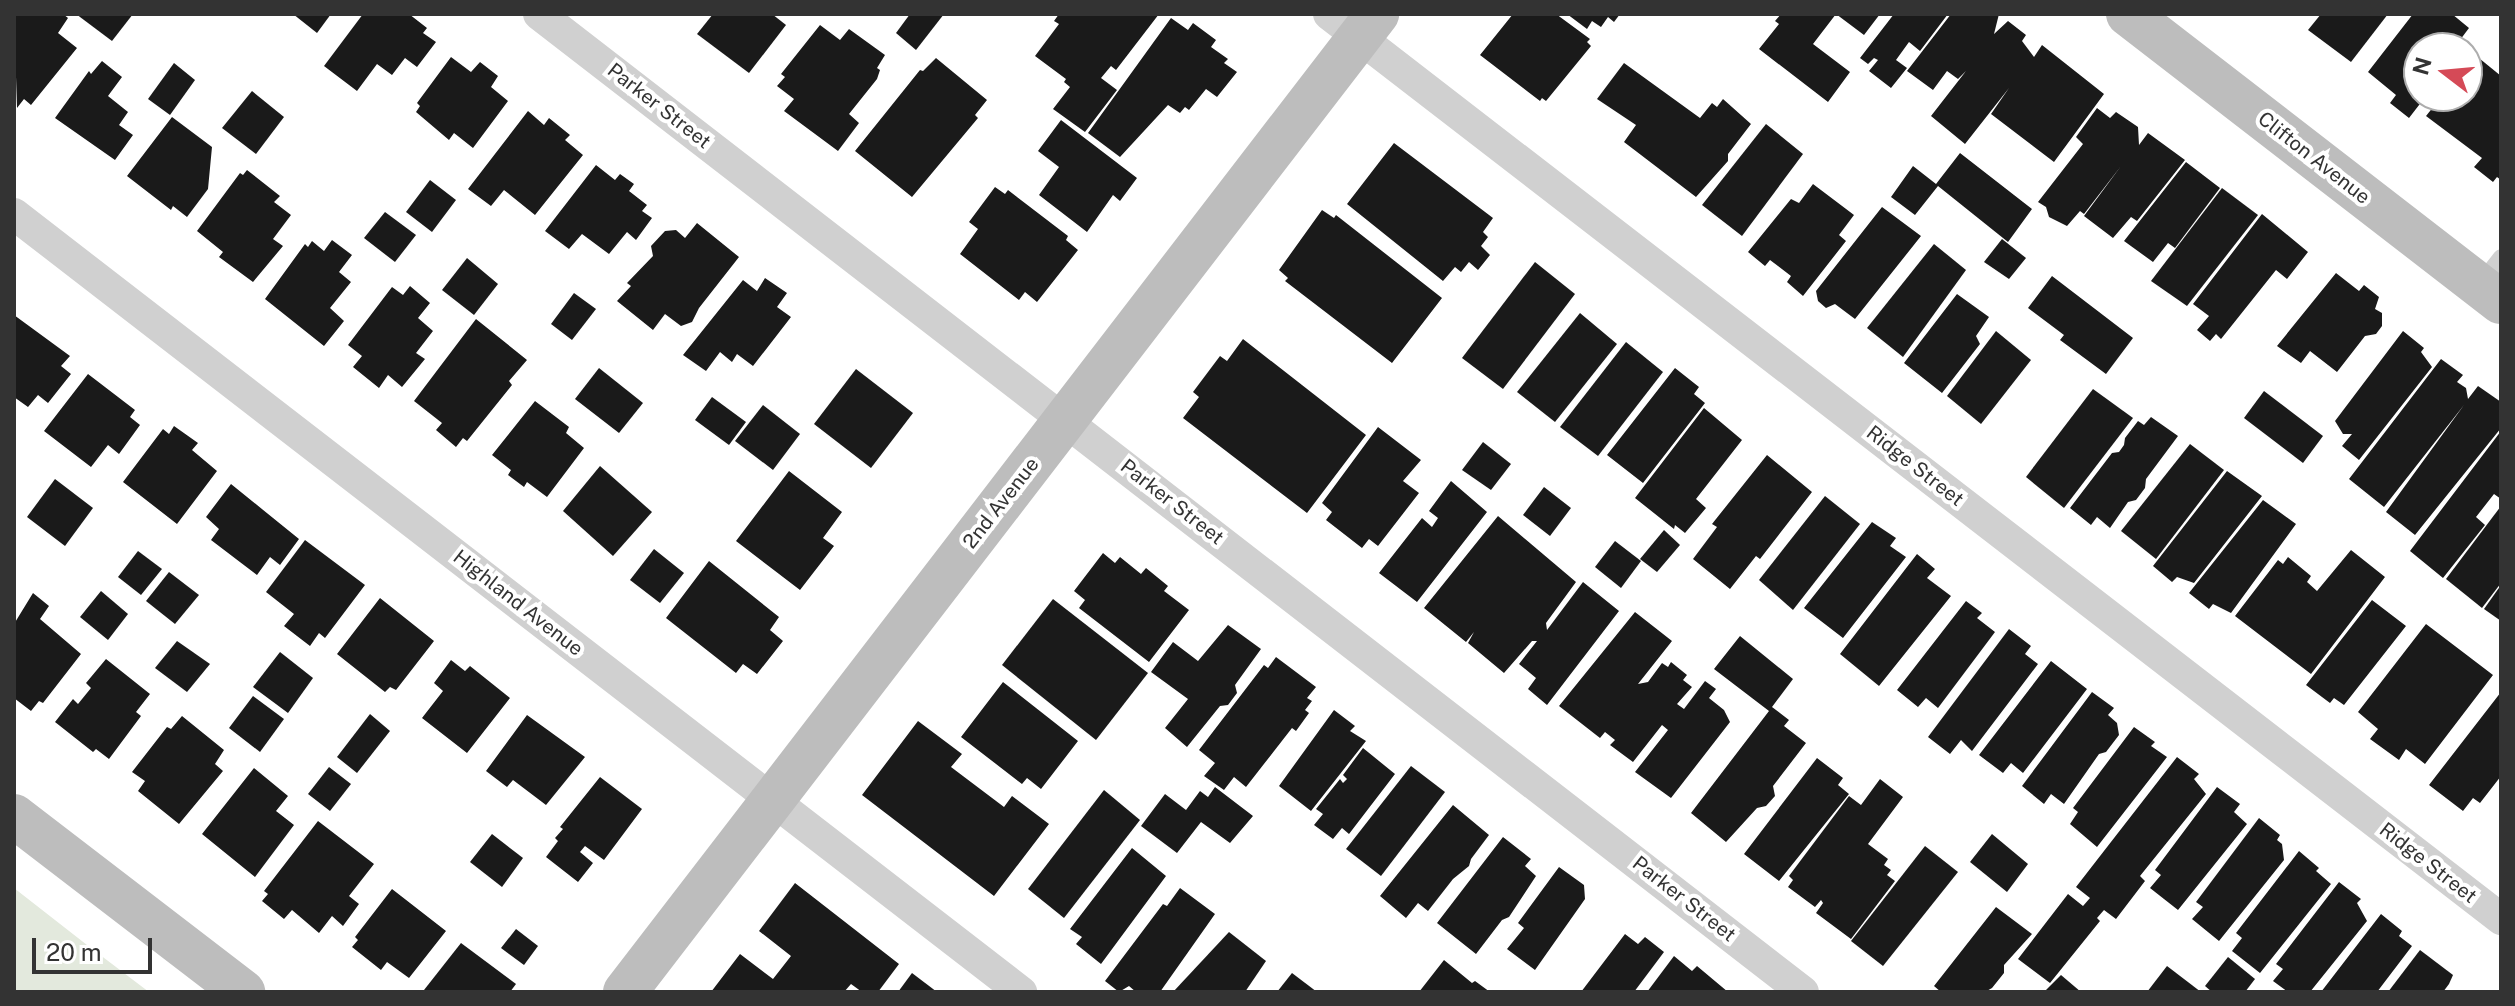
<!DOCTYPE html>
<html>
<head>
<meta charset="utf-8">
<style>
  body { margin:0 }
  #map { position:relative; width:2515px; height:1006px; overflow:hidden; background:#fff; font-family:"Public Sans",sans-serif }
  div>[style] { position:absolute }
  .green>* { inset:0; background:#e3e9dd }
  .building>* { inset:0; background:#1a1a1a }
  .lane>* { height:16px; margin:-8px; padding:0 8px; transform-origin:8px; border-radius:8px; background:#d0d0d0 }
  .street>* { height:32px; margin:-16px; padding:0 16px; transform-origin:16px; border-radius:16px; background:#d0d0d0 }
  .secondary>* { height:44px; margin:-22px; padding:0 22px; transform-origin:22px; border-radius:22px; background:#bdbdbd }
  span { translate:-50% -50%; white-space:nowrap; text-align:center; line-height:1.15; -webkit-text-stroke:8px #fff; paint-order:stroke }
  .street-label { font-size:20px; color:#333 }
  .frame { position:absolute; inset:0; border:16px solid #333; pointer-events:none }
  .north { position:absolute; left:2403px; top:32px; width:80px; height:80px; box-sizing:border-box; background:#fff; border:2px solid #adadad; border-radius:50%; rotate:286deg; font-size:22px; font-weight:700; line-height:32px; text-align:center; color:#333 }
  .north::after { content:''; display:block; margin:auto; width:28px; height:36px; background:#d54a57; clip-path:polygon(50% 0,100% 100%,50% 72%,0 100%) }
  .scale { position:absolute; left:32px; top:938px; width:120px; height:36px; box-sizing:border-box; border:4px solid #333; border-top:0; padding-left:10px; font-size:24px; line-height:28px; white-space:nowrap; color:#333; -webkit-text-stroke:6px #fff; paint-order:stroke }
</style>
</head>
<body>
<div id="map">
  <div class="green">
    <i style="clip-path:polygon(14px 888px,87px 945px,149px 992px,14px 992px)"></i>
  </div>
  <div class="building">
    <i style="clip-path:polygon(14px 14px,63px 14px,68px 18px,58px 33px,77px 48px,31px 105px,24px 99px,17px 108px)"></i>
    <i style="clip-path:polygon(76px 14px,133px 14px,112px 41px)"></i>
    <i style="clip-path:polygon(293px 14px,331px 14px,317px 33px)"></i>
    <i style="clip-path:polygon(363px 14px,409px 14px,427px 28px,423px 33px,436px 42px,417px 67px,405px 58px,392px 75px,377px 64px,357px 91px,324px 66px)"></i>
    <i style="clip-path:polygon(713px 14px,772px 14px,786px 25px,749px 73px,697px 34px)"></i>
    <i style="clip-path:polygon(910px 14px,944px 14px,916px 50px,896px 33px)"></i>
    <i style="clip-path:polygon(1059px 14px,1159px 14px,1116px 70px,1111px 66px,1101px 78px,1117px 90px,1085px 132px,1053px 109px,1070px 87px,1064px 82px,1066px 79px,1035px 56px,1059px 24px,1054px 21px)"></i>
    <i style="clip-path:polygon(1513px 14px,1556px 14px,1590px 39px,1587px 42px,1591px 46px,1546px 101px,1542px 98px,1540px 101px,1480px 55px)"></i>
    <i style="clip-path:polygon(1567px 14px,1620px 14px,1614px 22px,1608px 17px,1601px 27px,1592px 21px,1587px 29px)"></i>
    <i style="clip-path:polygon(1781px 14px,1880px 14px,1864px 35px,1836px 14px,1813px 44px,1850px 72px,1828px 102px,1759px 49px,1779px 24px,1775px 21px)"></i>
    <i style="clip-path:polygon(1894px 14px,1948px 14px,1920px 51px,1909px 42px,1896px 60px,1907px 68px,1891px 88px,1869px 71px,1878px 60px,1874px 58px,1868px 64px,1860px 58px)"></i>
    <i style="clip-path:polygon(1951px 14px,1999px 14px,1994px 34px,2008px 21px,2026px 35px,2022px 41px,2034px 57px,2042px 45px,2104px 94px,2054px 162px,1991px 114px,2009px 88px,1965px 144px,1931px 116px,1966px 71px,1958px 79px,1947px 71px,1933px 90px,1907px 71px)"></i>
    <i style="clip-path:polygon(2321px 14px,2388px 14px,2351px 62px,2308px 30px)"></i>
    <i style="clip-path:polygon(2413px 14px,2452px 14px,2469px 28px,2454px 48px,2419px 48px,2419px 96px,2426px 96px,2409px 118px,2390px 103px,2396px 95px,2368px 72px)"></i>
    <i style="clip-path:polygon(1171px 18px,1188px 30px,1193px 23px,1216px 40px,1211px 47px,1228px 59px,1224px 63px,1237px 72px,1217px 97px,1206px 89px,1189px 110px,1185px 107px,1180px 113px,1168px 105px,1120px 157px,1088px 133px)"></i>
    <i style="clip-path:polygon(820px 25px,840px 40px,849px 29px,885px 55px,877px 68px,880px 70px,877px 79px,849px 114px,859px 123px,838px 151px,784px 111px,794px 99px,777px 86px,785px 77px,781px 74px)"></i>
    <i style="clip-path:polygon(2474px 54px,2501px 76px,2501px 180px,2497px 177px,2493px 182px,2474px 167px,2482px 158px,2426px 116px,2442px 96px,2467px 96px,2467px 63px)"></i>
    <i style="clip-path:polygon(451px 57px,471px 72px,480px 62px,498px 76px,491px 87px,508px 101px,473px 148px,454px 133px,449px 140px,416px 112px,420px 106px,417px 103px)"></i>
    <i style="clip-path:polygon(936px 58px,987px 100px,975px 115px,978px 118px,912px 197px,855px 151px,920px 70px,923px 71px)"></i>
    <i style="clip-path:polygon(102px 61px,122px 77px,108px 96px,128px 112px,119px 125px,133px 135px,115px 160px,55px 118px,89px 71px,91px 74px)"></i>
    <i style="clip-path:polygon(174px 63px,195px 80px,170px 115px,148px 99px)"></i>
    <i style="clip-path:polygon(1624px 63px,1700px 118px,1712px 103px,1717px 107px,1723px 99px,1751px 124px,1728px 154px,1728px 161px,1696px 197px,1624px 142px,1636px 125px,1597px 99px)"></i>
    <i style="clip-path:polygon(252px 91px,284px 117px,256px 154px,222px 128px)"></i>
    <i style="clip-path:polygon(2097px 108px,2110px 118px,2116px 112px,2138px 127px,2139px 145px,2148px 133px,2185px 160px,2137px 221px,2131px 217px,2113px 238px,2084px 216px,2121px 166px,2084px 214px,2080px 211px,2067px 226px,2049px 217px,2046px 207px,2038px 202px,2083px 144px,2076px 137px)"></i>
    <i style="clip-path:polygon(528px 111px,544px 125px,549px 118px,570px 135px,565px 140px,583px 155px,535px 215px,504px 190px,491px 206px,468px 189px)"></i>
    <i style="clip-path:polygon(172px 117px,212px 147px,208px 189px,187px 217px,173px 206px,171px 210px,127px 176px)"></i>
    <i style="clip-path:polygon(1061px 120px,1137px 178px,1120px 201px,1113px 195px,1087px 232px,1039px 195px,1059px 167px,1038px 151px)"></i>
    <i style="clip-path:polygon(1766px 124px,1803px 154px,1742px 236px,1702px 205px)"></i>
    <i style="clip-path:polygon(1394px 143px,1493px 218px,1483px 232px,1488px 237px,1481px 246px,1490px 255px,1478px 270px,1469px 262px,1461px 272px,1455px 267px,1443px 281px,1347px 204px)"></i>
    <i style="clip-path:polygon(1960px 153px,2032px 209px,2008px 242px,1938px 186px,1915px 215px,1891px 197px,1913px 166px,1936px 184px)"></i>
    <i style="clip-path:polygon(2186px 162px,2220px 188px,2175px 248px,2168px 243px,2153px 262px,2124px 241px)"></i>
    <i style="clip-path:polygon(596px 165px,615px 180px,620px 174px,634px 184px,629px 191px,647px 205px,642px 211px,652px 218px,636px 240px,627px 232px,609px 254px,582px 234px,569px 249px,545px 231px)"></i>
    <i style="clip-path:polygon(247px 170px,280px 196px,274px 202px,291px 215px,273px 239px,283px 246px,253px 282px,219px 257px,223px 252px,197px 231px,240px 173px,243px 175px)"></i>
    <i style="clip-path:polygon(430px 180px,456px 200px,432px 232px,406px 212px)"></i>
    <i style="clip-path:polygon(1813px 184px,1854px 215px,1839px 235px,1846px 241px,1803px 296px,1787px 282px,1791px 276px,1770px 260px,1765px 266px,1748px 252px,1791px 199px,1799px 203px)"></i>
    <i style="clip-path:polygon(995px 187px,1005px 194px,1008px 190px,1068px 236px,1066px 240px,1078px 250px,1037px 302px,1025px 292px,1019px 300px,960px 254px,978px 229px,969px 222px)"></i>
    <i style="clip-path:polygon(2222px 188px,2258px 215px,2187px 306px,2151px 281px)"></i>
    <i style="clip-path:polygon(1882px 207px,1921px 236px,1855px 319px,1835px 304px,1826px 308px,1818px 301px,1816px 291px)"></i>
    <i style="clip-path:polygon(1322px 210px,1334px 218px,1336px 215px,1442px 298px,1392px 363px,1285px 281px,1288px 278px,1279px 270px)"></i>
    <i style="clip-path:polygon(385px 212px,416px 235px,395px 262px,364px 238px)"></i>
    <i style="clip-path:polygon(2262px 214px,2308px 252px,2287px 279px,2276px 270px,2221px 339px,2216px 334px,2210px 341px,2197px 330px,2209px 316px,2193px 304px)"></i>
    <i style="clip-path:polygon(697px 223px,739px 257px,699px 308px,692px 322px,681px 326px,665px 314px,653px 330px,617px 301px,631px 286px,627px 283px,653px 256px,651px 246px,665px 231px,676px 230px,685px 238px)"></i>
    <i style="clip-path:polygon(2002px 239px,2026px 258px,2009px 279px,1984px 262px)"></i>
    <i style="clip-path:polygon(332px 240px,352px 255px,339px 272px,351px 282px,330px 308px,344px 321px,324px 346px,265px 299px,305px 244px,308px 247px,312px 241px,324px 251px)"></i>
    <i style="clip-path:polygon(1934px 244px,1966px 270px,1903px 357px,1867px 328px)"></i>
    <i style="clip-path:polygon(467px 258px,498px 284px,474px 315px,442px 290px)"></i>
    <i style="clip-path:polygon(1535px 262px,1575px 294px,1503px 389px,1462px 358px)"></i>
    <i style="clip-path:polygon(2336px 273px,2359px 291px,2364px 285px,2379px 297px,2375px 309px,2382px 313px,2382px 326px,2376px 334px,2365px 336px,2337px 372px,2310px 351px,2301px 363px,2277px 346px)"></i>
    <i style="clip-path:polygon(2052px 276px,2133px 338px,2106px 374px,2060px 340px,2064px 335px,2028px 308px)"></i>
    <i style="clip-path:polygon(765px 278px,787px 293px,777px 307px,791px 317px,753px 366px,737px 354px,732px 362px,720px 352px,706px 371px,683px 355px,743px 280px,757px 291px)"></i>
    <i style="clip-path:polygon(410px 286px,430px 303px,418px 318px,433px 331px,416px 353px,425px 359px,402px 387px,388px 375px,379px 388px,353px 367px,362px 356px,348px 345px,392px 287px,403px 295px)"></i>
    <i style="clip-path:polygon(574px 293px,596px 309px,572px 340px,551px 324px)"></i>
    <i style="clip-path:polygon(1957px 294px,1989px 317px,1976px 336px,1980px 344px,1942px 393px,1904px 363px)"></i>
    <i style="clip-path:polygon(1580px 313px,1617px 344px,1555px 422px,1517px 392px)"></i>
    <i style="clip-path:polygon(14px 315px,70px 356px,61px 366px,71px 374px,48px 403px,38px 395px,28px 407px,14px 397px)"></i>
    <i style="clip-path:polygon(476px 319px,527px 360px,509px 381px,512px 385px,467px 441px,463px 438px,456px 447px,436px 430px,442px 423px,414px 401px)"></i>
    <i style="clip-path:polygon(1996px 331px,2031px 360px,1981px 424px,1947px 396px)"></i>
    <i style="clip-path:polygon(2403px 331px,2424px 348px,2421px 352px,2432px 367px,2359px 460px,2342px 446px,2352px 434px,2343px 434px,2335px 421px)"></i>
    <i style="clip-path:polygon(1243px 339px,1366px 435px,1307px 513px,1183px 418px,1199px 397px,1193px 392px,1220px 356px,1227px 361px)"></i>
    <i style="clip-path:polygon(1626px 342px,1663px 372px,1598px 456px,1560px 427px)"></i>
    <i style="clip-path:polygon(2441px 359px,2463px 375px,2457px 382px,2466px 388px,2468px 399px,2478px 386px,2501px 402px,2501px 428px,2415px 535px,2386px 512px,2464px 405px,2384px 507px,2349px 479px)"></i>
    <i style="clip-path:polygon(599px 368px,643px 403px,619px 433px,575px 399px)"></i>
    <i style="clip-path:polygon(1675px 368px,1699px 387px,1694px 394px,1705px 403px,1643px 483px,1607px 455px)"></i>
    <i style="clip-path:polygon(856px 369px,913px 413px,871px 468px,814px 424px)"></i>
    <i style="clip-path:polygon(88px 374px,135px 410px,130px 417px,140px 425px,119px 454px,108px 445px,91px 467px,44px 431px)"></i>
    <i style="clip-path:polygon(2093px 389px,2133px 418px,2064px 508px,2026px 477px)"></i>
    <i style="clip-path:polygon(2264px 391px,2323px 436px,2303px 463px,2244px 418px)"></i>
    <i style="clip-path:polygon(712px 397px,746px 422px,729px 445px,695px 420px)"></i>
    <i style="clip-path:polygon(535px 401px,569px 427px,566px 433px,584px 448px,547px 497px,527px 482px,524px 487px,508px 475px,511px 470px,492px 455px)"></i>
    <i style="clip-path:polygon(763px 405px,800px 434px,773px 470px,735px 441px)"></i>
    <i style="clip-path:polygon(1704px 408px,1742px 440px,1696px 499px,1706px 508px,1685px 533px,1675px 525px,1674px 529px,1635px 498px)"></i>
    <i style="clip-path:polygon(2151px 417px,2178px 436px,2146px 479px,2145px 488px,2136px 500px,2128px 502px,2110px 528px,2097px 517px,2091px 525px,2070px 508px,2112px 453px,2119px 452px,2124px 445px,2125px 438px,2138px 421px,2144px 425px)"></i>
    <i style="clip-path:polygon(174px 426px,198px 443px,192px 450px,217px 471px,177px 524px,123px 482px,163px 429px,169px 434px)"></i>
    <i style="clip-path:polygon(1378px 427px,1421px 460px,1403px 481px,1419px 493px,1378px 546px,1369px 539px,1362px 548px,1326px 520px,1332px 512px,1322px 503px)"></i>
    <i style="clip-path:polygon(2501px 431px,2501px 499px,2494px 494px,2476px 517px,2485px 525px,2443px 578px,2410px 551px)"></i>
    <i style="clip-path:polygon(1483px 442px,1511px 464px,1491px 490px,1462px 470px)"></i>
    <i style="clip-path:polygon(2190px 444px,2224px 470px,2156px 559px,2121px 531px)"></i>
    <i style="clip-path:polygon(1767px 455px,1812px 492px,1760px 559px,1756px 556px,1730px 589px,1693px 559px,1717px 527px,1712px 524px)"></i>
    <i style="clip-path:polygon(600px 466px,652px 512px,613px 556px,563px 511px)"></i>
    <i style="clip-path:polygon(789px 471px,842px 512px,823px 538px,834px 546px,800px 590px,736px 541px)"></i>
    <i style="clip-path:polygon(2227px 471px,2262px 496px,2194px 583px,2177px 577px,2172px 582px,2153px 566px)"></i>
    <i style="clip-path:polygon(55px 479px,93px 508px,65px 546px,27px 517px)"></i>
    <i style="clip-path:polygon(1451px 481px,1487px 512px,1417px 602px,1379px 573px,1422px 518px,1432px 527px,1438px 518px,1429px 511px)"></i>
    <i style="clip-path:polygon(231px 484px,299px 539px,280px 565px,270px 557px,257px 575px,211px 540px,219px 529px,206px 517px)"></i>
    <i style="clip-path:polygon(1544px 487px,1571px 508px,1550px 536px,1523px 515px)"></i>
    <i style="clip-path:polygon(1825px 496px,1860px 524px,1793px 610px,1759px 580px)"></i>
    <i style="clip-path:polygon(2263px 500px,2296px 524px,2231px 613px,2213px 604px,2209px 609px,2189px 593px)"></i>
    <i style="clip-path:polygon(2501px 506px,2501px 583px,2482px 608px,2446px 579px)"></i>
    <i style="clip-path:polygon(1498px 516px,1576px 582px,1546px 623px,1547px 630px,1583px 582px,1619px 611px,1547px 705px,1528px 689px,1536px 678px,1519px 664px,1537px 641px,1532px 641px,1504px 673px,1468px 643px,1474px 632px,1466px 642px,1424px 608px)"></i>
    <i style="clip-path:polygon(1872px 522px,1896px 538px,1890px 546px,1906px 557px,1843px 638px,1804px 608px)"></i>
    <i style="clip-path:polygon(1664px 530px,1680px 545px,1657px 572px,1640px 559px)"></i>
    <i style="clip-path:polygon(305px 540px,365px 585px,325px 638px,319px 633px,310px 646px,284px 626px,294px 614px,266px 592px)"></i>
    <i style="clip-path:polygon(1615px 541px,1641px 561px,1621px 588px,1595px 567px)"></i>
    <i style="clip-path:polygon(654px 549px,684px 573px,660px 603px,630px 580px)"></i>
    <i style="clip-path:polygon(2351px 550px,2385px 577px,2311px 674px,2235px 616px,2278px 560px,2283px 564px,2288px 557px,2311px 576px,2307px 582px,2317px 591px)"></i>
    <i style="clip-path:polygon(138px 551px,162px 569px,141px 595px,118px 577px)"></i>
    <i style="clip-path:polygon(1103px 553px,1115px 563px,1120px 557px,1141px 574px,1146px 568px,1168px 586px,1164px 591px,1189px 610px,1149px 662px,1079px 608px,1085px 600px,1074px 591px)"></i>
    <i style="clip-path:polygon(1917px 554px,1935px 569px,1927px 578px,1951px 596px,1879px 686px,1840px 654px)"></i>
    <i style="clip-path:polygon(709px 561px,779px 617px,770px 630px,783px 641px,757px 674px,743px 664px,736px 673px,666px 618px)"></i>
    <i style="clip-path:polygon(169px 572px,199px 595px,175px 624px,146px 601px)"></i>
    <i style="clip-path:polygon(2501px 585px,2501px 621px,2484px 609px)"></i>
    <i style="clip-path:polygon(101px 591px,128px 614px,108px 640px,80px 617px)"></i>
    <i style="clip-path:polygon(33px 593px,49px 606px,40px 619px,81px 654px,43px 703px,39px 701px,31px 711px,14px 698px,14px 624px)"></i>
    <i style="clip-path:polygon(380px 598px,434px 641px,396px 690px,390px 687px,385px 692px,337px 654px)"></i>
    <i style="clip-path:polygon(1053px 599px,1148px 673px,1096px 740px,1002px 665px)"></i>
    <i style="clip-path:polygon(2372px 600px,2406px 626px,2344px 705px,2334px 698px,2330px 703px,2306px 685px)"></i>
    <i style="clip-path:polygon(1966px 601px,1982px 613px,1977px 618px,1995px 632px,1938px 708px,1926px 698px,1918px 707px,1897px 690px)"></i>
    <i style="clip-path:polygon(1635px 612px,1672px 641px,1638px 684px,1648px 682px,1662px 663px,1668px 667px,1671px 662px,1687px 675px,1683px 680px,1692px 687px,1677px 704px,1684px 709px,1705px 681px,1716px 689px,1709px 698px,1724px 710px,1730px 722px,1671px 798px,1635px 772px,1668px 730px,1662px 725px,1633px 762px,1610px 745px,1615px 740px,1605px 732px,1600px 738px,1559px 706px)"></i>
    <i style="clip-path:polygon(2426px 624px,2493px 675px,2425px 764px,2406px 749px,2399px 760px,2370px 739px,2378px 729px,2358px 712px)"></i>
    <i style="clip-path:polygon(1228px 625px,1261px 649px,1235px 685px,1237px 693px,1228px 705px,1220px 706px,1187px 747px,1165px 728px,1188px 699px,1151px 672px,1173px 642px,1198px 661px)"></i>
    <i style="clip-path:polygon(2009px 629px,2031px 646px,2025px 654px,2038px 664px,1972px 751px,1961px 740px,1950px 754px,1928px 737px)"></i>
    <i style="clip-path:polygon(1740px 636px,1793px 679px,1772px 707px,1789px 720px,1784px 726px,1806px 743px,1773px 786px,1775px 796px,1766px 806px,1757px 808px,1726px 842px,1691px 813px,1769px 711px,1714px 669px)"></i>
    <i style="clip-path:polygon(177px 641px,210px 664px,187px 692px,155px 668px)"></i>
    <i style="clip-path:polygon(280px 652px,313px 678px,288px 713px,253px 687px)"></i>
    <i style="clip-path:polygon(1276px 657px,1316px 687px,1307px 698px,1312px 701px,1305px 710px,1309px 713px,1296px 731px,1292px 728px,1246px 787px,1234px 777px,1224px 790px,1204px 776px,1215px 763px,1199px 750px,1264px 665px,1268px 668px)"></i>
    <i style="clip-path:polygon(106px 659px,150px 694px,136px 712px,141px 716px,109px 759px,96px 749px,93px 752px,55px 722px,73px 699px,78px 704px,91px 688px,86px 683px)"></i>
    <i style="clip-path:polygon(451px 660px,465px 671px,470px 666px,510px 698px,467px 753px,422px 718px,443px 691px,434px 683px)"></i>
    <i style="clip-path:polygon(2051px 661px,2087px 689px,2023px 773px,2011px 763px,2003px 773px,1979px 755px)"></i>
    <i style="clip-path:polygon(1003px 682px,1078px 741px,1041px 789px,1027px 778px,1022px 784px,961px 737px)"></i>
    <i style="clip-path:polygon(2092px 692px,2114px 708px,2108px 715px,2117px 723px,2119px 735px,2106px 752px,2099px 754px,2064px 804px,2051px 794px,2044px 804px,2022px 786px)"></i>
    <i style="clip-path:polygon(2501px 692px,2501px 776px,2480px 803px,2473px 798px,2463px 811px,2429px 785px)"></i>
    <i style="clip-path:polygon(253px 696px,284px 719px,260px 752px,229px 728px)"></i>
    <i style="clip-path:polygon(1334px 710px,1355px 726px,1350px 731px,1366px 741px,1311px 811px,1279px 786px)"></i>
    <i style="clip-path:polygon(370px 714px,390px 731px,357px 773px,337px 757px)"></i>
    <i style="clip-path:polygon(527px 715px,585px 757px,546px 805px,513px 780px,507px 787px,486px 771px)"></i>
    <i style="clip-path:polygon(182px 716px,224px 750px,215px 764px,223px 771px,179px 824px,138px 791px,145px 781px,132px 772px,167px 727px,171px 729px)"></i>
    <i style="clip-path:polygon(918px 721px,962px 754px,951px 767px,1004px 807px,1012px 796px,1049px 824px,994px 896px,862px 795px)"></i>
    <i style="clip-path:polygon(2134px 727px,2155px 742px,2151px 746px,2167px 757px,2097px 847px,2070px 824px,2078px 812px,2073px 808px)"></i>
    <i style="clip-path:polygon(1363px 748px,1395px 774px,1349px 834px,1342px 828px,1333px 839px,1314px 825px,1323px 814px,1316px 809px,1340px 779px,1343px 783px,1347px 779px,1343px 775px)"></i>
    <i style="clip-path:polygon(2177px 757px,2199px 774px,2194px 779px,2206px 794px,2140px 876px,2145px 881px,2116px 919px,2104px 910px,2097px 918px,2100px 921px,2050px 983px,2018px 959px,2068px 894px,2083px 906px,2090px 898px,2076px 887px)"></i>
    <i style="clip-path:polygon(1817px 758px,1843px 778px,1838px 785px,1849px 794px,1779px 881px,1744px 854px)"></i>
    <i style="clip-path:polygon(1411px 766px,1445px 792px,1381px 876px,1346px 849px)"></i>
    <i style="clip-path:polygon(329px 767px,351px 784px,330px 811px,308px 794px)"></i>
    <i style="clip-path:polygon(254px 768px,288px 796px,276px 811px,294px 825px,255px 877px,202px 834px)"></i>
    <i style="clip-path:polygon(600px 777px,642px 809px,604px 860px,585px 846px,580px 852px,593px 863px,578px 882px,546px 857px,558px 841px,555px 838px,563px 829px,560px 827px)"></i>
    <i style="clip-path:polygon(1880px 779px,1903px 797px,1868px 844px,1888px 859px,1884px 865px,1891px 870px,1887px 875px,1895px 881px,1851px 939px,1816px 913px,1823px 903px,1821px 900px,1815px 907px,1788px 887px,1793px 880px,1789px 876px,1849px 796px,1861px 805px)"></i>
    <i style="clip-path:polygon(1215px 787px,1253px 816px,1230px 843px,1201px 822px,1177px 853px,1141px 826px,1165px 794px,1186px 810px,1200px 791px,1208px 797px)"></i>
    <i style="clip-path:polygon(2217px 787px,2240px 804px,2234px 812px,2247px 824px,2178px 910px,2150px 888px,2161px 875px,2155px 870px)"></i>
    <i style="clip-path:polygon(1104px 790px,1140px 820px,1064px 918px,1028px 889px)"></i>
    <i style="clip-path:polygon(1453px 805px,1489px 835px,1471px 859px,1469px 866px,1453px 879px,1428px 911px,1418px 903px,1406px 918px,1380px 896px)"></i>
    <i style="clip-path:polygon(2259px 818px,2280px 835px,2277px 840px,2282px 844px,2284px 860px,2219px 941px,2192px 919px,2203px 907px,2196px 902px)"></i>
    <i style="clip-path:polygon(318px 821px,374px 864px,349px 896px,359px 904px,343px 926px,332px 916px,319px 933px,292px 910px,284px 919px,262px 901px,268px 894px,264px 891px)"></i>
    <i style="clip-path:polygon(492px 834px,523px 858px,502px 887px,470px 862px)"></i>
    <i style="clip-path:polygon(1992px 834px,2028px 864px,2007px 892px,1970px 862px)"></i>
    <i style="clip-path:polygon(1503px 837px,1531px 859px,1525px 866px,1536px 876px,1509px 917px,1502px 920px,1476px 954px,1437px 923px)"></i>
    <i style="clip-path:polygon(1925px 846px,1958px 872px,1883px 966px,1851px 941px)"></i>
    <i style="clip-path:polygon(1132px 848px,1166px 876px,1101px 964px,1076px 944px,1082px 937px,1070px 929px)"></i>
    <i style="clip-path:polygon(2299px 851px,2319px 868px,2316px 871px,2331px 884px,2260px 973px,2232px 951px,2242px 938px,2236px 933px)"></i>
    <i style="clip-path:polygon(1559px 867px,1584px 885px,1585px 899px,1535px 970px,1507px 949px,1524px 928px,1518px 923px)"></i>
    <i style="clip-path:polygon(2339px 882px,2361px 899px,2357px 903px,2367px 921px,2310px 992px,2288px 992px,2273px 981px,2283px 969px,2276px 964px)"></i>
    <i style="clip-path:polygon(795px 883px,899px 964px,878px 992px,862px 992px,851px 984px,844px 992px,711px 992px,740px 954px,773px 979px,791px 956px,759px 931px)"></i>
    <i style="clip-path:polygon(1180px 888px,1215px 914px,1160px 992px,1136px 992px,1129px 986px,1119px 992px,1105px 981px,1163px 904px,1167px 906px)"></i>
    <i style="clip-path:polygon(392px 889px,446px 931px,409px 978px,387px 962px,381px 970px,352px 947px,358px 940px,355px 937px)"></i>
    <i style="clip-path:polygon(1996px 907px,2032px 934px,2004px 965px,2004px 973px,1992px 988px,1985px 992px,1941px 992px,1934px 986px)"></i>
    <i style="clip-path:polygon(2381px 914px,2402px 931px,2399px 936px,2412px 946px,2377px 992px,2321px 992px)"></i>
    <i style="clip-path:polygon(516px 929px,538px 946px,524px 965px,501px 948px)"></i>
    <i style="clip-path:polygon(1229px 932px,1266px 961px,1245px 992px,1173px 992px)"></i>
    <i style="clip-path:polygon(1625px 934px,1638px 944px,1645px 937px,1664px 952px,1634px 992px,1581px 992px)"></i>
    <i style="clip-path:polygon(461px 943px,516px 984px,510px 992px,424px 990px)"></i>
    <i style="clip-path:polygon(2420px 950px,2453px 975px,2449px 984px,2443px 992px,2388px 992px)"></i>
    <i style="clip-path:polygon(1674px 956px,1692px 971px,1697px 966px,1728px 992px,1647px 992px)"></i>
    <i style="clip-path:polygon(2228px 957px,2255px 979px,2245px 992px,2212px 992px,2205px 986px)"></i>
    <i style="clip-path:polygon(1444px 960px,1472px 983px,1475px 981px,1490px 992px,1419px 992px)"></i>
    <i style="clip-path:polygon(2167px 966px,2201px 992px,2147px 992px)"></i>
    <i style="clip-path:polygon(912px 973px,937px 992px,898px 992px)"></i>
    <i style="clip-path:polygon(1292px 973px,1317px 992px,1277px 992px)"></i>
    <i style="clip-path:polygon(2061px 975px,2081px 992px,2044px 992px)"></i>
  </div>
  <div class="lane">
    <i style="left:2480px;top:284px;width:34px;rotate:-52deg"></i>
  </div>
  <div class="street">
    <i style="left:539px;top:14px;width:1598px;rotate:37.73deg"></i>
    <i style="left:1329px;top:14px;width:1481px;rotate:37.67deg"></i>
    <i style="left:14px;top:214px;width:1273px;rotate:37.69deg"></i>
  </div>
  <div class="secondary">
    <i style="left:2128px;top:14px;width:471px;rotate:37.7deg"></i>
    <i style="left:14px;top:816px;width:289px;rotate:37.5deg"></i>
    <i style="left:625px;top:992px;width:1234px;rotate:-52.44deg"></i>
  </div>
  <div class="street-label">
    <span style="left:659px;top:106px;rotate:38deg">Parker Street</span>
    <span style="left:2314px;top:158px;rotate:38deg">Clifton Avenue</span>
    <span style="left:1915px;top:466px;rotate:38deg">Ridge Street</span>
    <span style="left:1172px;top:502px;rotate:38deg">Parker Street</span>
    <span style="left:1001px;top:503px;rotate:-52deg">2nd Avenue</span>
    <span style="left:518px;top:603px;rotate:38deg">Highland Avenue</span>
    <span style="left:2428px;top:863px;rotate:38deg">Ridge Street</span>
    <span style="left:1684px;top:899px;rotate:38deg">Parker Street</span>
  </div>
  <div class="frame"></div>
  <div class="north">N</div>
  <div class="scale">20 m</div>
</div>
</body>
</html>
